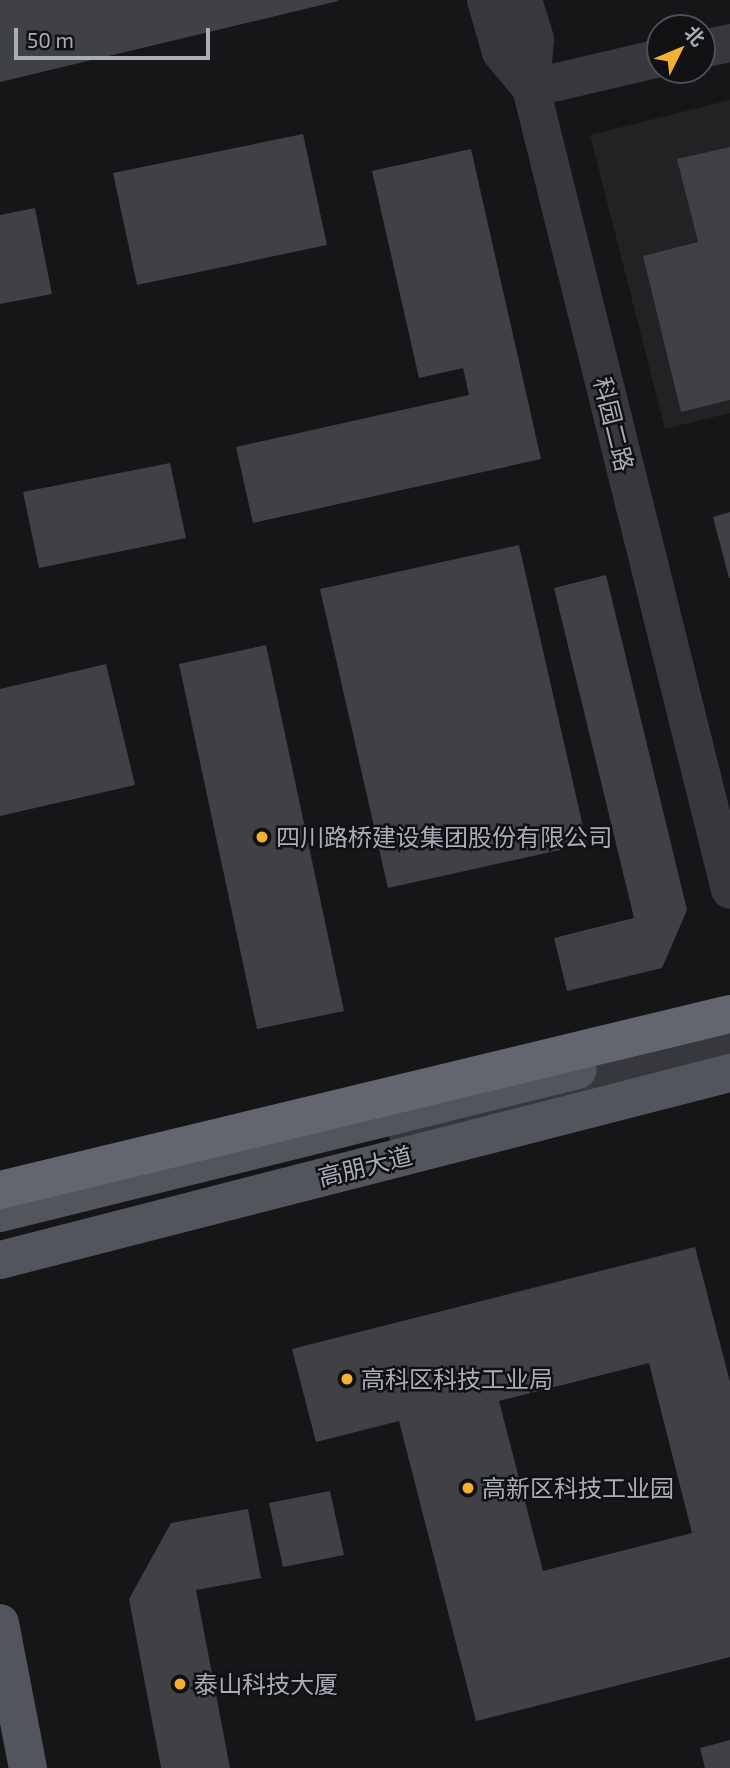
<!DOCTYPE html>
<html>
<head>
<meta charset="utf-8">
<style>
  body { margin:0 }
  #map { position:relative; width:730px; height:1768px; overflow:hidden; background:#161618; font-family:"Exo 2","Noto Sans SC",sans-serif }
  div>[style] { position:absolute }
  .built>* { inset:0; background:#222225 }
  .building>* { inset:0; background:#404145 }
  .minor>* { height:38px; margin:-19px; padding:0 19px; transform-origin:19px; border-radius:19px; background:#37383d }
  .major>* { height:38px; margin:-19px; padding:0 19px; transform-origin:19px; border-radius:19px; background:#53555c }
  .highway>* { height:38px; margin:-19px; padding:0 19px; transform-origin:19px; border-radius:19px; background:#63666e }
  .dots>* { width:19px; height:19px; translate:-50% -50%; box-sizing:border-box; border:4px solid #111113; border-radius:50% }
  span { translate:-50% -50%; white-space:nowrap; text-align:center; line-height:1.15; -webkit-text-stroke:5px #111113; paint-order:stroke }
  .street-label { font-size:24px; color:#a8adb8 }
  .poi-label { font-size:24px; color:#a8adb8 }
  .left { translate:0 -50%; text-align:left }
  .north { position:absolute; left:646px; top:14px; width:70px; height:70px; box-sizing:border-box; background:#111113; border:2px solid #4d4f55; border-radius:50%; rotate:47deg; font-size:19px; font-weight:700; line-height:28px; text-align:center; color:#a8adb8 }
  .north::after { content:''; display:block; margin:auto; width:24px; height:32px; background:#f2b134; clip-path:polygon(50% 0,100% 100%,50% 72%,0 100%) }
  .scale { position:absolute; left:14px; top:28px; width:196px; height:32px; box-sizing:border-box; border:4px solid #a8adb8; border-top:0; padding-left:9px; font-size:21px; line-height:24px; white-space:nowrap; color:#a8adb8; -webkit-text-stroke:5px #111113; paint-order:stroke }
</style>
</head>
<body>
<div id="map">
  <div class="built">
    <i style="clip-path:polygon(730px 100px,730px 413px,665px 429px,590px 135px)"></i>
  </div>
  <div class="building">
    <i style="clip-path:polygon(0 0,338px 0,338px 1px,0 82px)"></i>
    <i style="clip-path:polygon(303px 134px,327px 245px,137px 285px,113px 173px)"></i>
    <i style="clip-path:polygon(730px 147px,730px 400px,681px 412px,643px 256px,698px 242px,677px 159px)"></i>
    <i style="clip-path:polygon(471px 149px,541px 459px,253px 523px,236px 447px,469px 395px,463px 368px,419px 378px,372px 171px)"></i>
    <i style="clip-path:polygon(35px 208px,52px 294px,0 304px,0 215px)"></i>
    <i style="clip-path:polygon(170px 463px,186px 538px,39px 568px,23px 492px)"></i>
    <i style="clip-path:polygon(730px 512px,730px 578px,729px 578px,713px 517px)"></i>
    <i style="clip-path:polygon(519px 545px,587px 844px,388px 888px,320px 589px)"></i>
    <i style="clip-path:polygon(606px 575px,687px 910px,662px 968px,567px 991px,554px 938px,634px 918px,554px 588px)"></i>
    <i style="clip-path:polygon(266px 645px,344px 1011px,257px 1029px,179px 664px)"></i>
    <i style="clip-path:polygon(106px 664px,135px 785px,0 816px,0 689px)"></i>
    <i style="clip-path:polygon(evenodd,695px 1247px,730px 1382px,730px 1657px,476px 1721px,399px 1421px,316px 1442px,292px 1349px,695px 1247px,649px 1363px,692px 1533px,543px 1571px,499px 1401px,649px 1363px)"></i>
    <i style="clip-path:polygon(330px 1491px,344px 1555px,283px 1567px,269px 1503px)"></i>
    <i style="clip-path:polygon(248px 1509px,261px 1578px,196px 1590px,230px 1768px,161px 1768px,129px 1599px,171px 1523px)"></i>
    <i style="clip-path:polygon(730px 1740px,730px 1768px,705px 1768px,700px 1748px)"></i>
  </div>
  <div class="minor">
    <i style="left:486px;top:0;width:54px;rotate:73.9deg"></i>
    <i style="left:501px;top:52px;width:47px;rotate:50.2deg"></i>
    <i style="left:523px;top:0;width:41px;rotate:72.9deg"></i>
    <i style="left:535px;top:39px;width:49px;rotate:94.7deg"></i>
    <i style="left:702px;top:49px;width:29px;rotate:-12deg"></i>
    <i style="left:660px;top:58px;width:132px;rotate:166.9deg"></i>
    <i style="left:531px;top:88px;width:826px;rotate:76.06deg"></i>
    <i style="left:407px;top:1132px;width:333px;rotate:-13.9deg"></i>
  </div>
  <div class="major">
    <i style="left:0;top:1213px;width:595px;rotate:-13.9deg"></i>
    <i style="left:0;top:1260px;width:754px;rotate:-14.37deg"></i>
    <i style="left:0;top:1623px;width:148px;rotate:79.1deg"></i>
  </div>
  <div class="highway">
    <i style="left:0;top:1190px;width:751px;rotate:-13.56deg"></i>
  </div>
  <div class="dots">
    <i style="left:262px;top:837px;background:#f2b134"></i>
    <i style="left:347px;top:1379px;background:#f2b134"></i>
    <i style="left:468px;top:1488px;background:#f2b134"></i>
    <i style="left:180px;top:1684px;background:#f2b134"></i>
  </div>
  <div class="street-label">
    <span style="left:614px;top:424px;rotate:76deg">科园二路</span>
    <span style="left:365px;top:1166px;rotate:-14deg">高朋大道</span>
  </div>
  <div class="poi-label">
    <span class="left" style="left:276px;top:837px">四川路桥建设集团股份有限公司</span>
    <span class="left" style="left:361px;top:1379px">高科区科技工业局</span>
    <span class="left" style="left:482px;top:1488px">高新区科技工业园</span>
    <span class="left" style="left:194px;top:1684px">泰山科技大厦</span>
  </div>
  <div class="north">北</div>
  <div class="scale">50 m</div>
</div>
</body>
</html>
